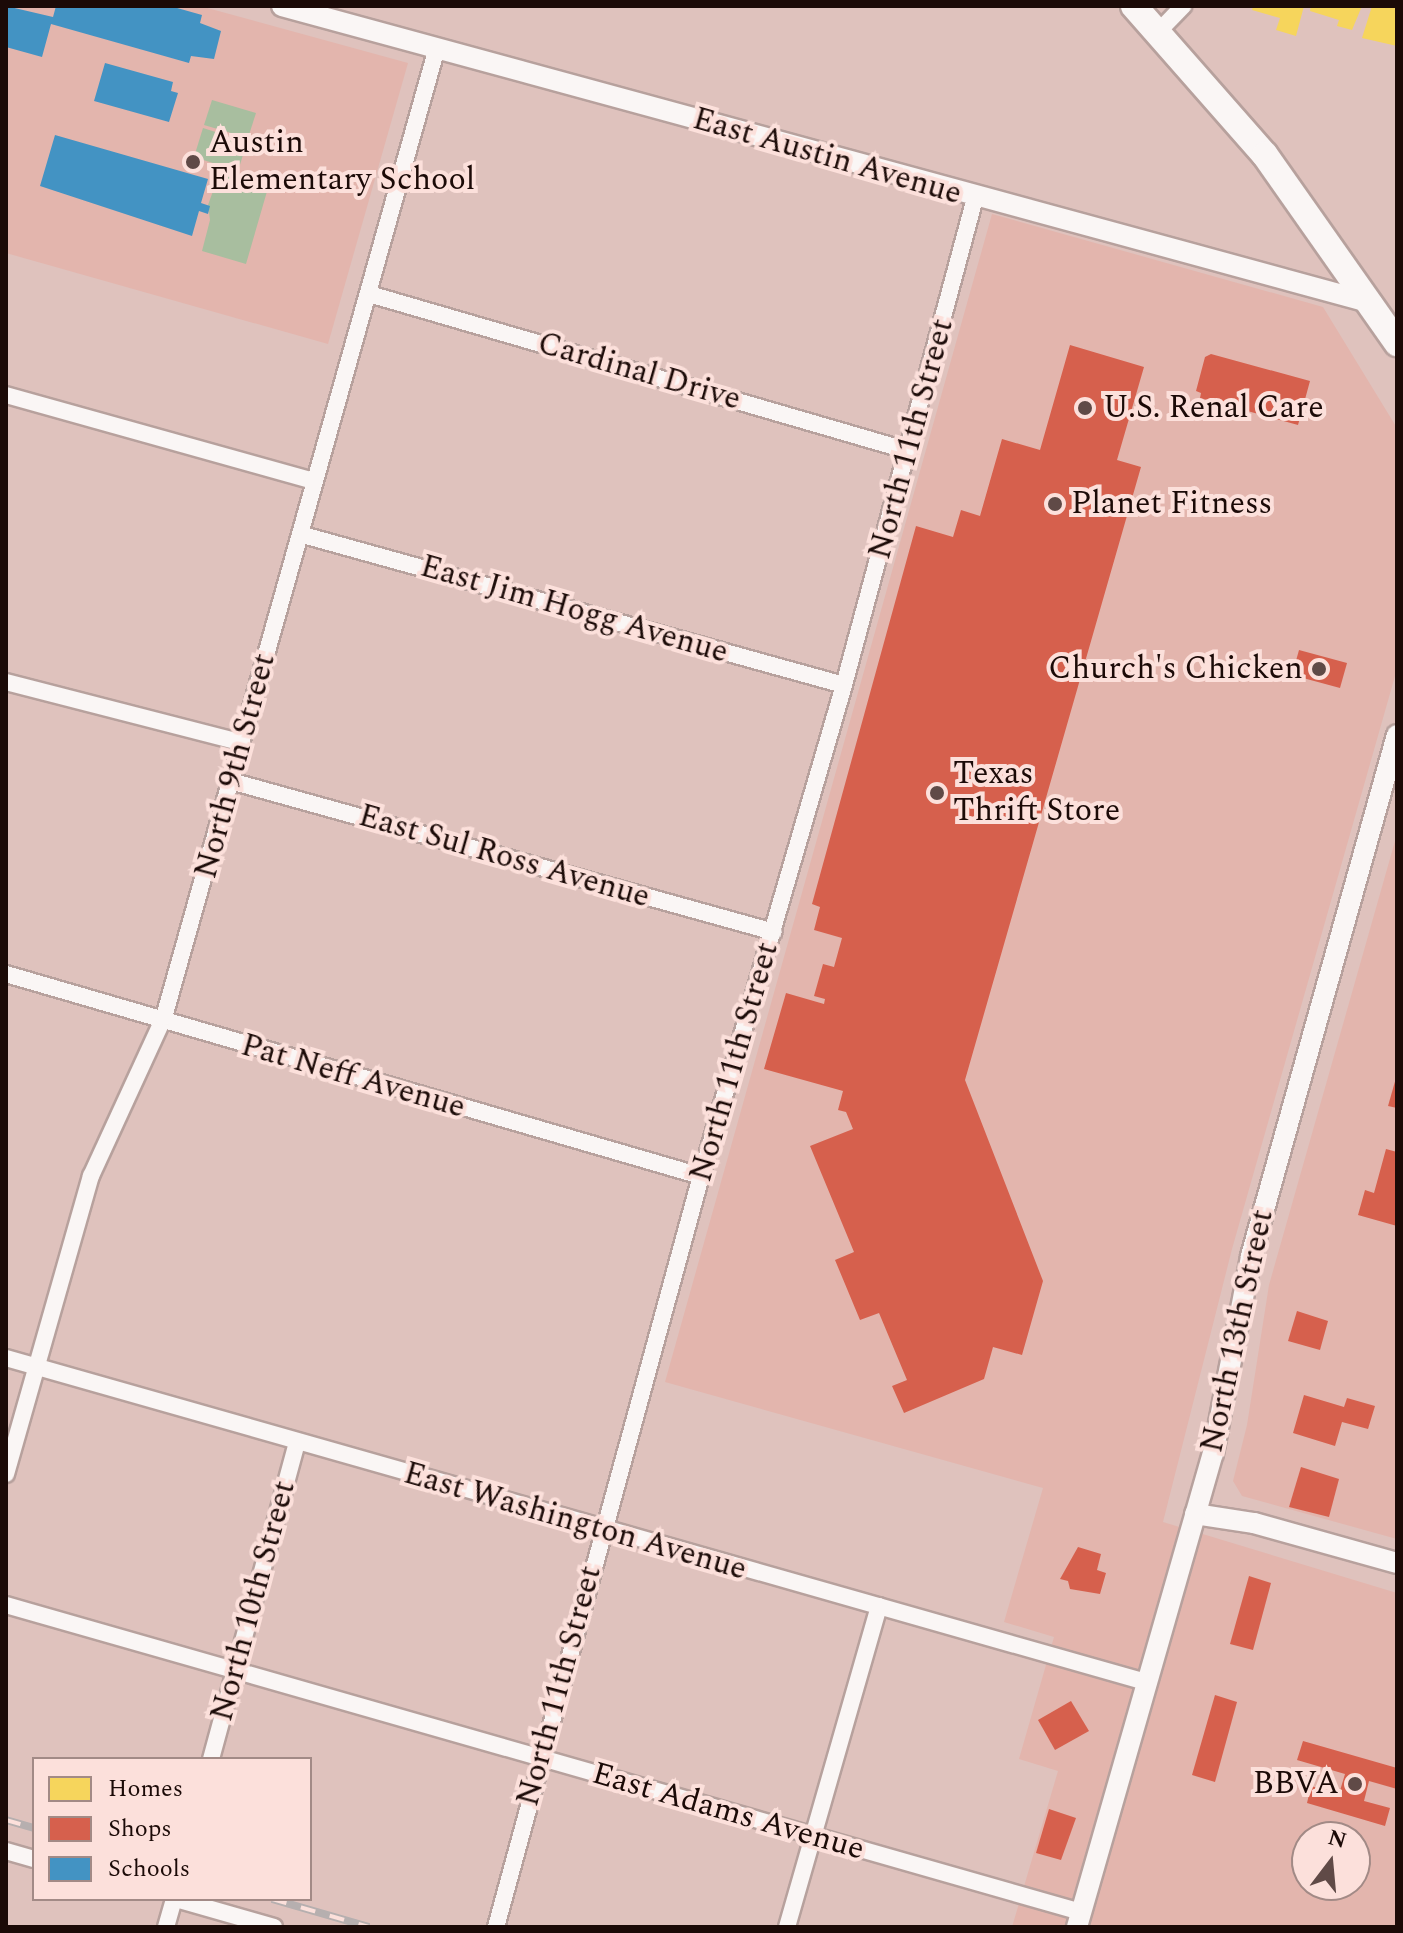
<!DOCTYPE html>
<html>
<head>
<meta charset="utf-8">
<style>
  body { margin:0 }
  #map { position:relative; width:1403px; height:1933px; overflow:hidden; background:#dfc2bd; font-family:Spectral,serif }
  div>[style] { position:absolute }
  .built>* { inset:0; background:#e3b5ad }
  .green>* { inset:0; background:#a8be9f }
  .homes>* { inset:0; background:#f6d55c }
  .shops>* { inset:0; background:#d6604d }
  .schools>* { inset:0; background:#4393c3 }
  .roads { filter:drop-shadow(2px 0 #b7a19d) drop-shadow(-2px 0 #b7a19d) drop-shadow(0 2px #b7a19d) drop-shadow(0 -2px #b7a19d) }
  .minor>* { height:16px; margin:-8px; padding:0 8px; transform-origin:8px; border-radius:8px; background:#faf6f5 }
  .tertiary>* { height:20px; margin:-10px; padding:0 10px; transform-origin:10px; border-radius:10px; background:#faf6f5 }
  .primary>* { height:26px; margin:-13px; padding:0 13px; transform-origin:13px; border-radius:13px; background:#faf6f5 }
  .rail>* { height:8px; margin-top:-4px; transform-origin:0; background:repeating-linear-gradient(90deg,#fce0db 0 15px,#b6afaf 0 30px); box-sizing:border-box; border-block:2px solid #b6afaf }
  .dots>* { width:22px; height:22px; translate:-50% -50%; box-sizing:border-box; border:4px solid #fce0db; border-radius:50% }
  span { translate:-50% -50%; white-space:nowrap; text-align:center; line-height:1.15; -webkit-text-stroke:8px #fce0db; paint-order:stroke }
  .poi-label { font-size:32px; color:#1b0a07 }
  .left { translate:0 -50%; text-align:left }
  .right { translate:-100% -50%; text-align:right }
  .street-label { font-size:32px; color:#1b0a07 }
  .frame { position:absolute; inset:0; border:8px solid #1b0a07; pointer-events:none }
  .legend { position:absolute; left:32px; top:1757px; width:280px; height:144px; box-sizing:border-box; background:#fce0db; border:2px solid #a28a86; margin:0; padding:10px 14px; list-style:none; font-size:24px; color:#1b0a07 }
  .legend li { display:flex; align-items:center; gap:16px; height:40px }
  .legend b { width:40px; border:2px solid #a28a86 }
  .north { position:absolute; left:1291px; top:1821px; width:80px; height:80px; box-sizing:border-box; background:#fce0db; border:2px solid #a28a86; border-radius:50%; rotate:16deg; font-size:22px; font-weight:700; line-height:32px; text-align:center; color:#1b0a07 }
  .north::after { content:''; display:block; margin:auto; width:28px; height:36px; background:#604a47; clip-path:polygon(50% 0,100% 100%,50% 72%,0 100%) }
</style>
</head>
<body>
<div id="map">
  <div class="built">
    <i style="clip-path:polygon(6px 6px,200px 6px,408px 63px,328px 344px,6px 253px)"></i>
    <i style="clip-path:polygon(evenodd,992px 214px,1323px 307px,1397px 428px,1397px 669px,1232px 1249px,1163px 1522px,1397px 1593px,1397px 1927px,1012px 1927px,1058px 1771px,1019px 1759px,1054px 1637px,1004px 1622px,1043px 1488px,665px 1382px,992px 214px,1307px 1837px,1355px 1837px,1355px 1885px,1307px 1885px,1307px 1837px)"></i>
    <i style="clip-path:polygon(1397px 834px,1397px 1539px,1242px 1496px,1233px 1481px,1247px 1425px,1269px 1285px)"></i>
  </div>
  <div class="green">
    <i style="clip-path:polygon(212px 100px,256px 113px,248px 138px,204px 125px)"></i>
    <i style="clip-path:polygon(203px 128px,247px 142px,238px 171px,194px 157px)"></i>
    <i style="clip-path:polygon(221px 169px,266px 182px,268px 188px,246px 264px,202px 251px,210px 220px,208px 205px)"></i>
  </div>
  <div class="homes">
    <i style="clip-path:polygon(1253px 6px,1304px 6px,1296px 36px,1276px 30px,1280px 18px,1252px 10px)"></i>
    <i style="clip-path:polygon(1311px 6px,1362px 6px,1352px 30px,1337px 26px,1339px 20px,1310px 11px)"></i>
    <i style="clip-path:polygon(1372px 6px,1397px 6px,1397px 46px,1362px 38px)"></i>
  </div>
  <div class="shops">
    <i style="clip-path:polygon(1070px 345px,1144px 367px,1117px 460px,1141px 467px,965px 1080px,1043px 1281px,1022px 1355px,993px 1347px,984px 1379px,904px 1413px,892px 1386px,907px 1380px,879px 1313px,860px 1320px,835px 1260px,854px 1252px,810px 1146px,853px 1129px,846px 1112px,838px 1110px,843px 1091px,764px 1069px,786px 993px,824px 1004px,825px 999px,814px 996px,823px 964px,834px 967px,842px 938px,814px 930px,820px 907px,812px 904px,916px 526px,953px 537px,961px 510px,980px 516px,1002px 439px,1040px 450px)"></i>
    <i style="clip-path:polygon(1211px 354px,1310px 381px,1298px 425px,1200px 398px,1201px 393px,1196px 391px,1205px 357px)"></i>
    <i style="clip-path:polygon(1299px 650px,1347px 663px,1340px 688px,1292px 675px)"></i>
    <i style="clip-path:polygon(1396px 1078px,1397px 1078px,1397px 1108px,1388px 1106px)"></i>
    <i style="clip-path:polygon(1386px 1149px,1397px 1152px,1397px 1226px,1358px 1215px,1365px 1190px,1374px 1193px)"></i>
    <i style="clip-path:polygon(1297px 1311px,1328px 1321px,1320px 1350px,1288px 1341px)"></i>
    <i style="clip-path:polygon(1304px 1395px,1344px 1407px,1347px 1398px,1375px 1406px,1368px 1429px,1342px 1422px,1335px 1446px,1293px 1433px)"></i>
    <i style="clip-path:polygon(1301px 1467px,1339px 1479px,1329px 1517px,1289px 1507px)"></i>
    <i style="clip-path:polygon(1078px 1547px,1101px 1554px,1097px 1570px,1106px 1573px,1100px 1594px,1070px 1589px,1068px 1581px,1060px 1579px)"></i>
    <i style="clip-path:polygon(1249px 1576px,1271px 1583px,1253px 1650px,1230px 1644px)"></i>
    <i style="clip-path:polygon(1215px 1695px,1237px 1702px,1215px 1782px,1192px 1775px)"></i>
    <i style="clip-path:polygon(1071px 1701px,1089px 1731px,1055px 1750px,1038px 1720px)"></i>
    <i style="clip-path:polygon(1303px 1741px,1397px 1768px,1397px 1789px,1369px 1781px,1364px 1801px,1390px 1808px,1385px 1826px,1307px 1803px,1311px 1786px,1339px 1794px,1345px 1774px,1297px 1760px)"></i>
    <i style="clip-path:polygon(1049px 1809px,1076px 1818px,1061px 1860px,1036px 1853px)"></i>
  </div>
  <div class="schools">
    <i style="clip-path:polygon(6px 6px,53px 17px,56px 6px,170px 6px,202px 15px,200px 23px,221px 31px,214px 59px,191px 56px,189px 63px,51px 24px,42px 57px,6px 47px)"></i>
    <i style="clip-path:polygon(105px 63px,173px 82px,171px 91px,178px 93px,169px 122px,94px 101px)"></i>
    <i style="clip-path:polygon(55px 135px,208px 179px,201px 203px,210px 206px,208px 214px,199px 211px,192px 236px,40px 186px)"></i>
  </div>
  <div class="roads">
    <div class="minor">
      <i style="left:1159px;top:31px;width:35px;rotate:-46deg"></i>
      <i style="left:369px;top:294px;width:562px;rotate:16.21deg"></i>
      <i style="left:6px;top:395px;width:320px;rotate:15.6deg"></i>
      <i style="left:303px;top:535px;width:561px;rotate:15.5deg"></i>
      <i style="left:6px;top:682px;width:241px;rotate:14.4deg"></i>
      <i style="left:234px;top:782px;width:560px;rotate:15.52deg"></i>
      <i style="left:6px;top:974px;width:724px;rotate:16.21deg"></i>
      <i style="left:6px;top:1358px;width:1185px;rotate:15.87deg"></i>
      <i style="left:6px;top:1474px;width:310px;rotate:-74.1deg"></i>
      <i style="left:91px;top:1176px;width:175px;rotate:-65.3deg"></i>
      <i style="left:164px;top:1017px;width:1007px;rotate:-74.27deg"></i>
      <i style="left:6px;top:1605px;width:1118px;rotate:15.94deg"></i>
      <i style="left:211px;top:1759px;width:327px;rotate:-74.8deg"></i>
      <i style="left:6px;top:1851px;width:29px;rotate:16deg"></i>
      <i style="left:176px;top:1899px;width:102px;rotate:15.9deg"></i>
      <i style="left:166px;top:1927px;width:29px;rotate:-74deg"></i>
      <i style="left:496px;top:1927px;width:778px;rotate:-74.73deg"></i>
      <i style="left:701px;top:1176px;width:511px;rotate:-73.76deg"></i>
      <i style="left:844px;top:685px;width:504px;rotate:-74.94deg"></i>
      <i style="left:787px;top:1927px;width:334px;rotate:-74deg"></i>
    </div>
    <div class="tertiary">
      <i style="left:282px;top:6px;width:1130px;rotate:15.24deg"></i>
      <i style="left:1195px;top:1514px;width:60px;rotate:8.7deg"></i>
      <i style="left:1254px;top:1523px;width:148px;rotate:15.6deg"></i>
      <i style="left:1077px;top:1927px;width:492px;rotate:-74deg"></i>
      <i style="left:1213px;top:1454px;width:202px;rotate:-79.1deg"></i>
      <i style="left:1251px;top:1256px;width:541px;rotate:-74.35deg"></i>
    </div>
    <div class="primary">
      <i style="left:1134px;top:6px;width:198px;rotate:48.7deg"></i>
      <i style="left:1265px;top:155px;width:230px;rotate:54.9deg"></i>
    </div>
  </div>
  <div class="rail">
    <i style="left:6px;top:1820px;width:29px;rotate:16deg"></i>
    <i style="left:272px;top:1899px;width:101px;rotate:16.1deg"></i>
  </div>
  <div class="dots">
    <i style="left:193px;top:162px;background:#604a47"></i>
    <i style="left:1085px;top:408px;background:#604a47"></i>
    <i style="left:1055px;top:504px;background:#604a47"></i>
    <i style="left:1319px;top:669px;background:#604a47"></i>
    <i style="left:937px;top:793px;background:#604a47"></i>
    <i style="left:1355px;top:1784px;background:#604a47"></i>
  </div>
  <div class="poi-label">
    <span class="left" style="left:209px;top:162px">Austin<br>Elementary School</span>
    <span class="left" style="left:1103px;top:408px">U.S. Renal Care</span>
    <span class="left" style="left:1071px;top:504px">Planet Fitness</span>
    <span class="right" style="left:1303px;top:669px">Church's Chicken</span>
    <span class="left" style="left:953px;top:793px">Texas<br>Thrift Store</span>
    <span class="right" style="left:1339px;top:1784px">BBVA</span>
  </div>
  <div class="street-label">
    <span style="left:827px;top:157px;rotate:16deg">East Austin Avenue</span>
    <span style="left:639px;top:372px;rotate:16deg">Cardinal Drive</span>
    <span style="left:912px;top:439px;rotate:-75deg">North 11th Street</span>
    <span style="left:574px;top:610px;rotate:16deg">East Jim Hogg Avenue</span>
    <span style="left:236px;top:766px;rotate:-75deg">North 9th Street</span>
    <span style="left:504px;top:857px;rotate:16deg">East Sul Ross Avenue</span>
    <span style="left:735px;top:1062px;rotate:-74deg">North 11th Street</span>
    <span style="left:353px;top:1077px;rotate:16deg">Pat Neff Avenue</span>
    <span style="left:1238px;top:1331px;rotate:-78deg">North 13th Street</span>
    <span style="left:575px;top:1522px;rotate:16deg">East Washington Avenue</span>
    <span style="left:254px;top:1601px;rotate:-75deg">North 10th Street</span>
    <span style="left:560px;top:1686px;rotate:-75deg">North 11th Street</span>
    <span style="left:728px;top:1812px;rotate:16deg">East Adams Avenue</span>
  </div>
  <div class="frame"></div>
  <ul class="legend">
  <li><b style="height:22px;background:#f6d55c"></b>Homes</li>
  <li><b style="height:22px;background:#d6604d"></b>Shops</li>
  <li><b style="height:22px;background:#4393c3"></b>Schools</li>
  </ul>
  <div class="north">N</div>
</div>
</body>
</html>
